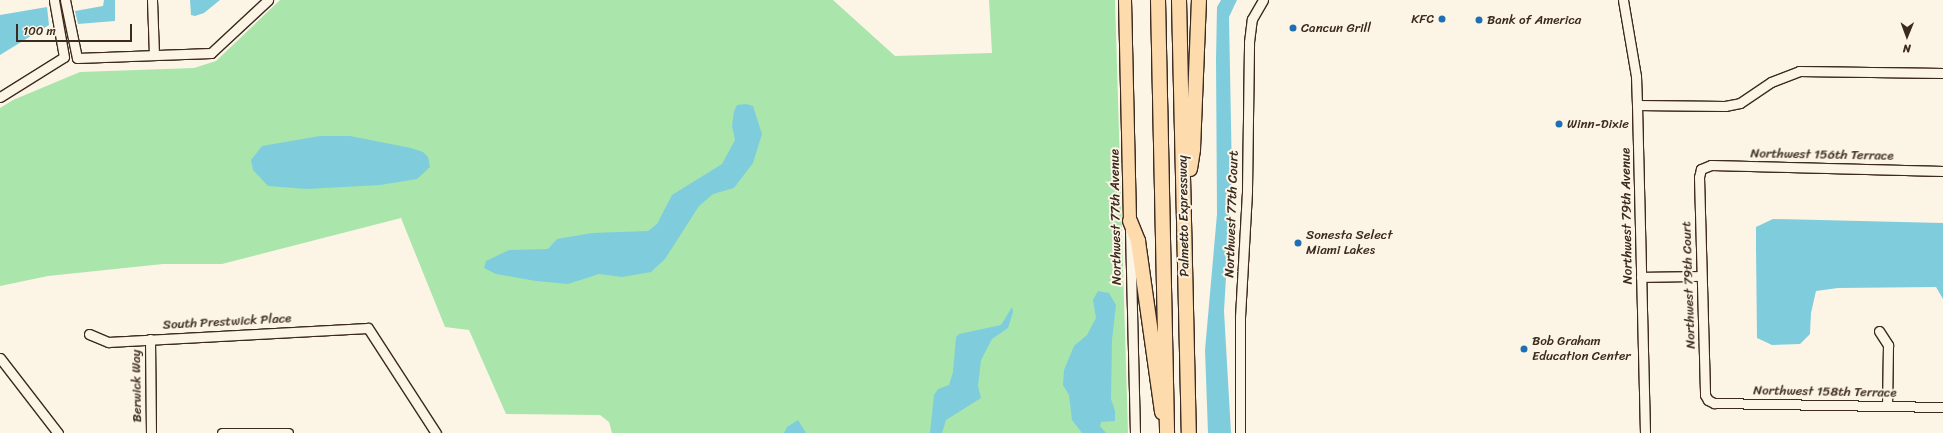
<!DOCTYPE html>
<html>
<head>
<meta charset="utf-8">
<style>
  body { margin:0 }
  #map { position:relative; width:1943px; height:433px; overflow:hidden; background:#fcf5e5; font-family:Sriracha,sans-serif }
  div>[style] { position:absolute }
  .green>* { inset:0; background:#aae5ab }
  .water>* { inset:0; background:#7fcddc }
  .roads { filter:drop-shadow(1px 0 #3b2a1e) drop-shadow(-1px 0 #3b2a1e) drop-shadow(0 1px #3b2a1e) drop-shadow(0 -1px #3b2a1e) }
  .minor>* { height:9px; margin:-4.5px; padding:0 4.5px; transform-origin:4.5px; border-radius:4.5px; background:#fcf5e5 }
  .major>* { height:12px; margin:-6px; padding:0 6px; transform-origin:6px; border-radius:6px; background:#fedbac }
  .highway>* { height:14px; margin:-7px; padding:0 7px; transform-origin:7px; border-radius:7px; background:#fedbac }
  .dots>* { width:11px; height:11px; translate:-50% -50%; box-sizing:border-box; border:2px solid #fcf5e5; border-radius:50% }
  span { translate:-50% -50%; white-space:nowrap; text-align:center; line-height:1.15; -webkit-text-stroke:4px #fcf5e5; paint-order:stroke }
  .poi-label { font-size:13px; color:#3b2a1e }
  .right { translate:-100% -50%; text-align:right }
  .left { translate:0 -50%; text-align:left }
  .street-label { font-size:13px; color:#3b2a1e }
  .north { position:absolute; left:1887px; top:16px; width:40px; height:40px; -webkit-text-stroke:3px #fcf5e5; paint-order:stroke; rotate:181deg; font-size:11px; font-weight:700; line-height:16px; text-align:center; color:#3b2a1e }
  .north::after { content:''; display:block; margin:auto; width:14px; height:18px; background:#3b2a1e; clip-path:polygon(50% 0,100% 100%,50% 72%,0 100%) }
  .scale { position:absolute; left:16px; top:24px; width:116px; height:18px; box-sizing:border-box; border:2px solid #3b2a1e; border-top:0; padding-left:5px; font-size:12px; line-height:14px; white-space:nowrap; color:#3b2a1e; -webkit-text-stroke:3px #fcf5e5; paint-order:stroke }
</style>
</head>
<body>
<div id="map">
  <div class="green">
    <i style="clip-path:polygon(280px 0,833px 0,895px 56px,992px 53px,989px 0,1115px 0,1128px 433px,612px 433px,609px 422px,600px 415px,506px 414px,469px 330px,445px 327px,401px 218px,222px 264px,163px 264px,48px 276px,0 286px,0 108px,13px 100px,80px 72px,194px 68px,216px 61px)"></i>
  </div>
  <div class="water">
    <i style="clip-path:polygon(104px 0,115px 0,115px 21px,78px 24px,75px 11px,103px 6px)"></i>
    <i style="clip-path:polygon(190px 0,220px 0,204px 13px,195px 16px,191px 15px)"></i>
    <i style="clip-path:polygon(1221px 0,1237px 0,1229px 17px,1232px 177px,1224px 311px,1231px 433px,1208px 433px,1205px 350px,1217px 214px,1216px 60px,1217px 7px)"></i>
    <i style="clip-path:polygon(47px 7px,49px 25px,0 55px,0 15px)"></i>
    <i style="clip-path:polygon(746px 104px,753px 106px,762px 134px,753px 163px,734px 188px,713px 194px,699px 206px,665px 259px,651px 272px,622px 277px,599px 274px,568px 284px,536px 281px,496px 274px,484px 268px,486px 261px,509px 250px,548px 249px,557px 239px,592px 233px,648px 231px,657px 224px,672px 195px,722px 164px,735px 140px,732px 126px,734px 111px,737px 105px)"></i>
    <i style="clip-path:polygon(320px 136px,350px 136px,411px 148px,423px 152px,428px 157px,430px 167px,417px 179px,380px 185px,307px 189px,268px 186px,253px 170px,251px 160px,262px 146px)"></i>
    <i style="clip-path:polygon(1773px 219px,1943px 223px,1943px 299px,1936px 287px,1838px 288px,1816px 291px,1811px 313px,1810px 334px,1800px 344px,1772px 345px,1757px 338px,1756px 247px,1756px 227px)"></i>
    <i style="clip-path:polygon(1098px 291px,1109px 293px,1116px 305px,1112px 340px,1111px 399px,1115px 411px,1115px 421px,1101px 422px,1100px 426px,1106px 433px,1082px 433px,1072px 420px,1069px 395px,1063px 385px,1064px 370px,1074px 346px,1087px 335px,1096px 318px,1093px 300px)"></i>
    <i style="clip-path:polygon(1012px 307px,1013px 312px,1008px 328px,992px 339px,981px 360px,978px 386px,981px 398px,946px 420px,942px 433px,930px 433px,934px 395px,938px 389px,949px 385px,953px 372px,956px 337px,959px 334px,1001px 325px)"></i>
    <i style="clip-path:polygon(798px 420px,806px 433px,784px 433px,787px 427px)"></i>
  </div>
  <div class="roads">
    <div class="minor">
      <i style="left:65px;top:0;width:59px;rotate:78.3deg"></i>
      <i style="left:77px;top:58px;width:134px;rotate:-2.1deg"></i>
      <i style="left:211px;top:53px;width:78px;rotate:-42.9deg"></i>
      <i style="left:152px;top:0;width:55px;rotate:87.9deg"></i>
      <i style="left:1623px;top:0;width:77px;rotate:80.3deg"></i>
      <i style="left:1636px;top:76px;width:29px;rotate:88deg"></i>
      <i style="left:1637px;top:105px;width:328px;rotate:88.6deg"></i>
      <i style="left:0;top:97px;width:75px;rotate:-32deg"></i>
      <i style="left:64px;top:57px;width:58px;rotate:-100deg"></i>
      <i style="left:1637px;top:105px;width:88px;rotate:0.7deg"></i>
      <i style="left:1725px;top:106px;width:15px;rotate:-11deg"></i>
      <i style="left:1740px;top:103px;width:37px;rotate:-34deg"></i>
      <i style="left:1771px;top:82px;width:30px;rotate:-21deg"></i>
      <i style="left:1799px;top:71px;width:144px;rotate:0.8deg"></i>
      <i style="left:1943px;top:171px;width:232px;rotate:-178.5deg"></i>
      <i style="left:1711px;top:165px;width:11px;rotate:158deg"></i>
      <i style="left:1701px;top:169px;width:8px;rotate:104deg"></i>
      <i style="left:1699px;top:177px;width:218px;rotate:88.4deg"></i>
      <i style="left:1705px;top:395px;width:6px;rotate:59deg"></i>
      <i style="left:1708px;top:400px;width:7px;rotate:27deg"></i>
      <i style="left:1714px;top:403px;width:229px;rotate:1deg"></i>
      <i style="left:1130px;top:229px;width:204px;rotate:88.6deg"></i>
      <i style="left:1641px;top:277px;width:60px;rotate:-1deg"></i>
      <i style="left:1879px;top:331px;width:17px;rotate:57deg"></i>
      <i style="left:1888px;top:345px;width:61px;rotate:90.9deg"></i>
      <i style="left:89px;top:334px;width:21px;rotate:23deg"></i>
      <i style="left:108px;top:342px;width:260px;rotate:-3.1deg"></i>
      <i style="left:368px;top:328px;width:125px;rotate:57.1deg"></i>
      <i style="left:150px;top:339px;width:94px;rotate:89.4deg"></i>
      <i style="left:0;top:358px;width:95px;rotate:52.3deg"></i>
      <i style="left:222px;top:433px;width:66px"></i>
      <i style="left:1240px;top:433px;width:116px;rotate:-90deg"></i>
      <i style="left:1240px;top:317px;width:127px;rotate:-86.8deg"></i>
      <i style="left:1247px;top:190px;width:148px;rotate:-89.2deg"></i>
      <i style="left:1249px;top:42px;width:23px;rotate:-83deg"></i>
      <i style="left:1252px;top:19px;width:22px;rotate:-60deg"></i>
    </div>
    <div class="major">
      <i style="left:1125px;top:0;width:221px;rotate:88.7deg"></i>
    </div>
    <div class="highway">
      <i style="left:1158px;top:0;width:433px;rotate:88.8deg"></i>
      <i style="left:1179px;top:0;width:433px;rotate:88.7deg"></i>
      <i style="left:1190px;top:169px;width:20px;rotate:-81deg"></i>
      <i style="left:1193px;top:149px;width:149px;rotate:-87.7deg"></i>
      <i style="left:1130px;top:221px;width:22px;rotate:68deg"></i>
      <i style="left:1138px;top:241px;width:173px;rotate:82deg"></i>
    </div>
  </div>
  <div class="dots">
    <i style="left:1442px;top:19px;background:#1f6fb2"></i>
    <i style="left:1479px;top:20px;background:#1f6fb2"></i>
    <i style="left:1293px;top:28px;background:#1f6fb2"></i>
    <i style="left:1559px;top:124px;background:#1f6fb2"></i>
    <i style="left:1298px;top:243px;background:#1f6fb2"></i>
    <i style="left:1524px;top:349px;background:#1f6fb2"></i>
  </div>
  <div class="poi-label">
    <span class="right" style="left:1434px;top:19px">KFC</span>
    <span class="left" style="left:1487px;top:20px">Bank of America</span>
    <span class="left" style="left:1301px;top:28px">Cancun Grill</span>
    <span class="left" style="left:1567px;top:124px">Winn-Dixie</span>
    <span class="left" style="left:1306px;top:243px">Sonesta Select<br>Miami Lakes</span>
    <span class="left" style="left:1532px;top:349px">Bob Graham<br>Education Center</span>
  </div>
  <div class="street-label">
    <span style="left:1822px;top:155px;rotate:1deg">Northwest 156th Terrace</span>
    <span style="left:1232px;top:214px;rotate:-88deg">Northwest 77th Court</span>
    <span style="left:1184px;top:216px;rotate:-91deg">Palmetto Expressway</span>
    <span style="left:1627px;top:216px;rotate:-91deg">Northwest 79th Avenue</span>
    <span style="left:1116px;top:217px;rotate:-91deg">Northwest 77th Avenue</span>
    <span style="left:1689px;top:285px;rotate:-92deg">Northwest 79th Court</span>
    <span style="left:227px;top:322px;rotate:-3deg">South Prestwick Place</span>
    <span style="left:137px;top:386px;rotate:-91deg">Berwick Way</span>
    <span style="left:1825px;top:392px;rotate:1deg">Northwest 158th Terrace</span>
  </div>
  <div class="north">N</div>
  <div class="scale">100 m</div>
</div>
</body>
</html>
